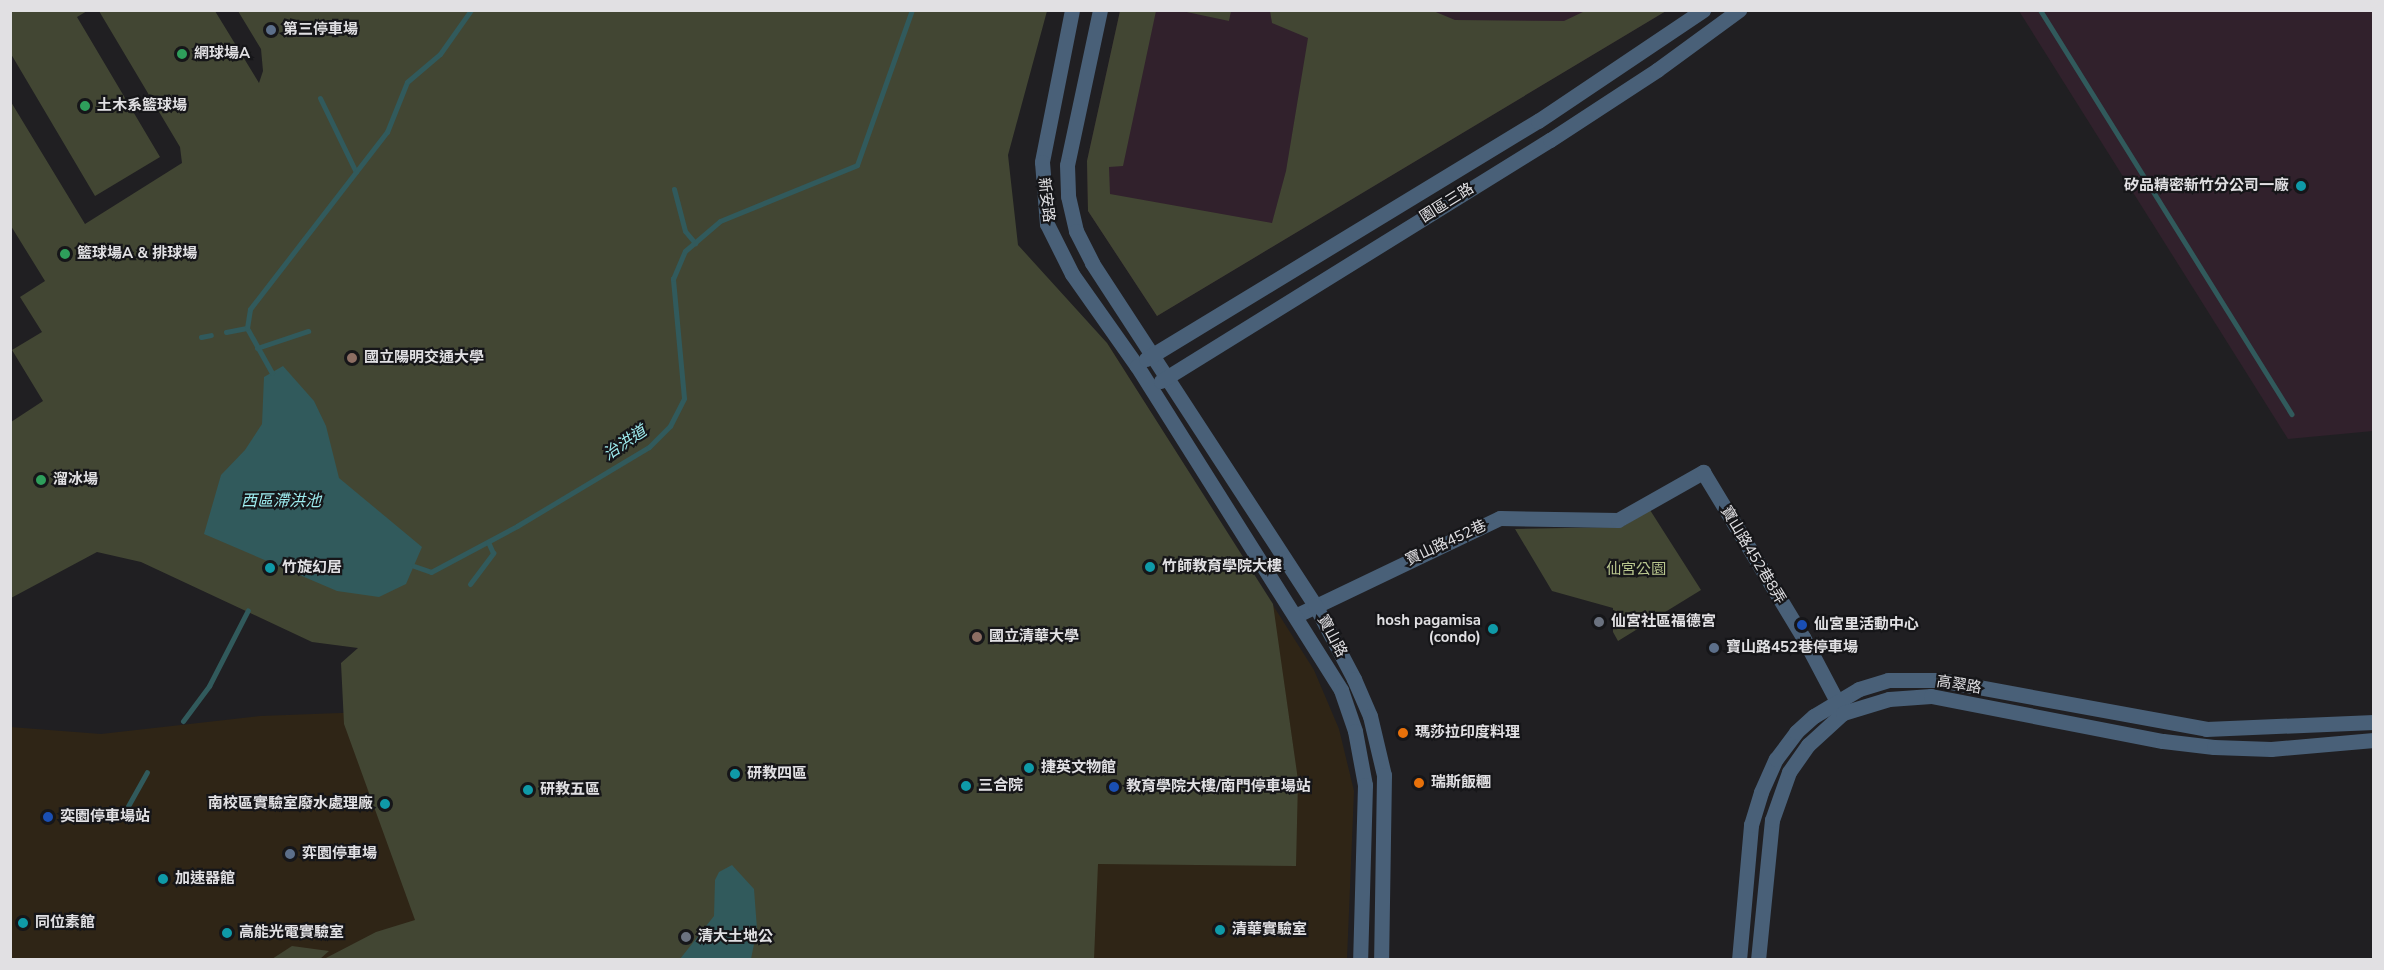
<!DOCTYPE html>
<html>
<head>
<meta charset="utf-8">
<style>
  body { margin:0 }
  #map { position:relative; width:2384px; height:970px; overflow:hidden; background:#201f22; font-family:"Nunito Sans","Noto Sans TC",sans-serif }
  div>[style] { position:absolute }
  .industrial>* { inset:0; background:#31212c }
  .education>* { inset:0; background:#2f2516 }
  .green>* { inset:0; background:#424633 }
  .water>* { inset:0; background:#315a5c }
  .stream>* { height:5px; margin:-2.5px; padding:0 2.5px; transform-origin:2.5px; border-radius:2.5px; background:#315a5c }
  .minor>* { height:15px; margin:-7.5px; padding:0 7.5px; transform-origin:7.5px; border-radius:7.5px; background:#496078 }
  .tertiary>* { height:15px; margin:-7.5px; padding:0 7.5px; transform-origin:7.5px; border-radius:7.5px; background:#496078 }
  .dots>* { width:16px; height:16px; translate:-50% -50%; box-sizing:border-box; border:3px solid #161619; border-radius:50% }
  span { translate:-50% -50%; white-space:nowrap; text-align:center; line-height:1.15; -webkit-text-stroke:4.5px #161619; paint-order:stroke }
  .poi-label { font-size:15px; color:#e1e0e3; font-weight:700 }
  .left { translate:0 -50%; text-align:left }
  .right { translate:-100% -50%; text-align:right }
  .street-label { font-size:15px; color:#e1e0e3 }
  .park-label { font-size:15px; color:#b9c68e }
  .water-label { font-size:16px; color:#9eecef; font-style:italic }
  .frame { position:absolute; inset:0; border:12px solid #e1e0e3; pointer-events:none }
</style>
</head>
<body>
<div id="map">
  <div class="industrial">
    <i style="clip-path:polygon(1120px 11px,1666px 11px,1157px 316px,1088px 211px,1087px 161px)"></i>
    <i style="clip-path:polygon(2019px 11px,2373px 11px,2373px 431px,2288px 439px)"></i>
  </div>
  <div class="education">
    <i style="clip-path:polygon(1107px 343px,1314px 670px,1339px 729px,1354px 791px,1347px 959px,11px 959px,10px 727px,101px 734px,260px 716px,421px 710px)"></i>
  </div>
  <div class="green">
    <i style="clip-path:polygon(1431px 10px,1455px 20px,1564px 21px,1585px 11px,1666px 11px,1157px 316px,1088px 211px,1087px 161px,1120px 11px,1156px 11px,1123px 166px,1109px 167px,1110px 194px,1272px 223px,1286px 171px,1308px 38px,1272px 23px,1270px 11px)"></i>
    <i style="clip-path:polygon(10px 11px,87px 11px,77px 17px,160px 157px,95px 196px,11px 54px)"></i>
    <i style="clip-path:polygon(99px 11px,215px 11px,259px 83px,263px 71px,261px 49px,238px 11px,1047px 11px,1008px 155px,1018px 245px,1107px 343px,1273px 604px,1298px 780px,1296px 866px,1098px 864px,1094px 959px,324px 959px,376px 932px,415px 920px,344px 724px,341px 663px,358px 648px,312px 642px,141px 562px,97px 552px,11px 598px,11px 422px,43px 401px,12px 350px,42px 332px,20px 297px,45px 281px,11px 226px,11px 102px,85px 224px,182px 163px,180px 147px)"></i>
    <i style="clip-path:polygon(1182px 11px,1231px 11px,1229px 21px)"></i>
    <i style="clip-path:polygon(1650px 510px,1701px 590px,1618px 641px,1613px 632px,1613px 608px,1552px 591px,1515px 529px,1622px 527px)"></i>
    <i style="clip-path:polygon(292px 946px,329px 951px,320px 959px,272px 959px)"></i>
  </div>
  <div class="water">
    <i style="clip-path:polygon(283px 366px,314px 401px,326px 426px,339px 478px,422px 547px,406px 584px,379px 597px,337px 591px,204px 534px,221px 475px,245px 450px,262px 424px,264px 377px)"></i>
    <i style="clip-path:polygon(732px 865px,754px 889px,757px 929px,751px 959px,680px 959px,714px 916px,715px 880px,719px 872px)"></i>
  </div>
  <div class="stream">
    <i style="left:2040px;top:10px;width:476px;rotate:58.1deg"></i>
    <i style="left:320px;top:98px;width:82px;rotate:64.1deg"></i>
    <i style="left:674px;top:189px;width:43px;rotate:75.3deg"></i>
    <i style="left:685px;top:231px;width:16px;rotate:50deg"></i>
    <i style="left:226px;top:332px;width:21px;rotate:-11deg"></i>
    <i style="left:201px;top:337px;width:10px;rotate:-11deg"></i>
    <i style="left:257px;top:348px;width:54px;rotate:-18.4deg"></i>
    <i style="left:272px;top:373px;width:51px;rotate:-119.1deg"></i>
    <i style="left:247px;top:328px;width:19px;rotate:-81deg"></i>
    <i style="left:250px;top:309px;width:224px;rotate:-52.3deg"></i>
    <i style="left:387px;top:132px;width:54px;rotate:-68.2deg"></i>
    <i style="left:407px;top:82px;width:43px;rotate:-40.3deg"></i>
    <i style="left:440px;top:54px;width:54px;rotate:-54.8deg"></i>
    <i style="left:414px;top:566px;width:18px;rotate:19deg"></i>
    <i style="left:431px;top:572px;width:98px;rotate:-28.1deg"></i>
    <i style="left:517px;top:526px;width:154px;rotate:-30.9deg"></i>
    <i style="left:649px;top:447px;width:30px;rotate:-45deg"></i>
    <i style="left:670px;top:426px;width:31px;rotate:-63deg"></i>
    <i style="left:684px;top:398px;width:120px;rotate:-95.3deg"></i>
    <i style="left:673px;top:279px;width:30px;rotate:-67deg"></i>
    <i style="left:685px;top:251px;width:46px;rotate:-40.6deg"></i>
    <i style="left:720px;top:221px;width:148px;rotate:-22.2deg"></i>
    <i style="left:857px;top:165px;width:164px;rotate:-70.5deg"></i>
    <i style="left:470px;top:584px;width:39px;rotate:-53deg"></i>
    <i style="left:493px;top:553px;width:12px;rotate:-114deg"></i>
    <i style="left:183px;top:721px;width:44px;rotate:-53.4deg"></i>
    <i style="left:209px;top:686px;width:85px;rotate:-62.8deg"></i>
    <i style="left:88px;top:818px;width:35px;rotate:-5deg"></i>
    <i style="left:123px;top:815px;width:49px;rotate:-60.8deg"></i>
  </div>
  <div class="minor">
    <i style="left:1295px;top:616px;width:227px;rotate:-25.6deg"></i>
    <i style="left:1500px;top:518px;width:118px;rotate:1deg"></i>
    <i style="left:1618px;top:520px;width:98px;rotate:-29.5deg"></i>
    <i style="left:1703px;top:472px;width:193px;rotate:58.8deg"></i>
    <i style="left:1803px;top:637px;width:86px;rotate:62.2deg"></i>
  </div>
  <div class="tertiary">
    <i style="left:1072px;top:10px;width:155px;rotate:101.2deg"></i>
    <i style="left:1042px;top:162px;width:62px;rotate:85.4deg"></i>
    <i style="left:1047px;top:224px;width:56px;rotate:63.4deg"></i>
    <i style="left:1072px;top:274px;width:113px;rotate:54.8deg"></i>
    <i style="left:1137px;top:366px;width:383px;rotate:57.8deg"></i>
    <i style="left:1341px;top:690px;width:43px;rotate:71.1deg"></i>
    <i style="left:1355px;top:731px;width:55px;rotate:79.5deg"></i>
    <i style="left:1365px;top:785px;width:175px;rotate:91.6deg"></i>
    <i style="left:1100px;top:10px;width:158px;rotate:102deg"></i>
    <i style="left:1067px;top:165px;width:31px;rotate:88deg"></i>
    <i style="left:1068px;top:196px;width:36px;rotate:77deg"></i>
    <i style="left:1076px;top:231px;width:36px;rotate:63deg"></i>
    <i style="left:1092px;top:263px;width:408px;rotate:56.9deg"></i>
    <i style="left:1315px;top:605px;width:84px;rotate:62.2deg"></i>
    <i style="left:1354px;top:679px;width:40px;rotate:66.6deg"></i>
    <i style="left:1370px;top:716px;width:61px;rotate:76.7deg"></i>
    <i style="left:1384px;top:775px;width:185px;rotate:90.9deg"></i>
    <i style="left:1146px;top:359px;width:459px;rotate:-31.3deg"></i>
    <i style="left:1538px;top:121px;width:199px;rotate:-33.9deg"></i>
    <i style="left:1161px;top:381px;width:458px;rotate:-31.8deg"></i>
    <i style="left:1550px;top:140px;width:128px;rotate:-33.2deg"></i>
    <i style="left:1657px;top:70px;width:102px;rotate:-36.2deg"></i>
    <i style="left:1739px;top:960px;width:136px;rotate:-84.9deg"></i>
    <i style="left:1751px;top:825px;width:34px;rotate:-73deg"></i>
    <i style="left:1761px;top:792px;width:36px;rotate:-66deg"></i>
    <i style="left:1776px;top:759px;width:34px;rotate:-53deg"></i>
    <i style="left:1796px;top:732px;width:24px;rotate:-42deg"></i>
    <i style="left:1814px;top:716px;width:52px;rotate:-31deg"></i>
    <i style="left:1859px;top:689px;width:30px;rotate:-17deg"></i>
    <i style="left:1888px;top:680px;width:52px"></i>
    <i style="left:1940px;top:680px;width:270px;rotate:10.4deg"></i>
    <i style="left:2206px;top:729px;width:168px;rotate:-2.4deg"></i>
    <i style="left:1758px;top:960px;width:141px;rotate:-84.3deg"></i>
    <i style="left:1772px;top:820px;width:51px;rotate:-70.5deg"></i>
    <i style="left:1789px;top:772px;width:33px;rotate:-55deg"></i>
    <i style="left:1808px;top:745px;width:47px;rotate:-42.4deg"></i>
    <i style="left:1843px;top:713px;width:48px;rotate:-16.9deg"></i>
    <i style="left:1889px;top:699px;width:42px;rotate:-4.1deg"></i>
    <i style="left:1931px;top:696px;width:236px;rotate:11deg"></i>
    <i style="left:2163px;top:741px;width:51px;rotate:6.7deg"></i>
    <i style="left:2214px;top:747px;width:57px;rotate:2deg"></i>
    <i style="left:2271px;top:749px;width:103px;rotate:-5deg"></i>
  </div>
  <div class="dots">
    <i style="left:271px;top:30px;background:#5c6f8a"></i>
    <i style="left:182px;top:54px;background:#2e9e5b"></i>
    <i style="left:85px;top:106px;background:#2e9e5b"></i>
    <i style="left:2301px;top:186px;background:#0f9aa8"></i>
    <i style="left:65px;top:254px;background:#2e9e5b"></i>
    <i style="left:352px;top:358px;background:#8d6e63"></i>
    <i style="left:41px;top:480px;background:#2e9e5b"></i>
    <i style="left:1150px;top:567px;background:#0f9aa8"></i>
    <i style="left:270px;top:568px;background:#0f9aa8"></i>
    <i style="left:1599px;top:622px;background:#6b7280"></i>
    <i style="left:1802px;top:625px;background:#1a4fb4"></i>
    <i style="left:1493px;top:629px;background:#0f9aa8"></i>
    <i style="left:977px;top:637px;background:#8d6e63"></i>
    <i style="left:1714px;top:648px;background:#5c6f8a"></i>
    <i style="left:1403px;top:733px;background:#e8710a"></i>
    <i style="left:1029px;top:768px;background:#0f9aa8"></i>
    <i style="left:735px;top:774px;background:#0f9aa8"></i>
    <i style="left:1419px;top:783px;background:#e8710a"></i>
    <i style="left:966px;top:786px;background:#0f9aa8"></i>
    <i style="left:1114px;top:787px;background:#1a4fb4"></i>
    <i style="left:528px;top:790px;background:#0f9aa8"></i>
    <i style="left:385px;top:804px;background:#0f9aa8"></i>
    <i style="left:48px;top:817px;background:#1a4fb4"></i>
    <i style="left:290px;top:854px;background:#5c6f8a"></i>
    <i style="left:163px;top:879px;background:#0f9aa8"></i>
    <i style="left:23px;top:923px;background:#0f9aa8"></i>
    <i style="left:1220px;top:930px;background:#0f9aa8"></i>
    <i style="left:227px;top:933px;background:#0f9aa8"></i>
    <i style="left:686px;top:937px;background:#6b7280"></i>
  </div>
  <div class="poi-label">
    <span class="left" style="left:283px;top:30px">第三停車場</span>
    <span class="left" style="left:194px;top:54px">網球場A</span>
    <span class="left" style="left:97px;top:106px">土木系籃球場</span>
    <span class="right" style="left:2289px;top:186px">矽品精密新竹分公司一廠</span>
    <span class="left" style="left:77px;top:254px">籃球場A &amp; 排球場</span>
    <span class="left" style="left:364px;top:358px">國立陽明交通大學</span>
    <span class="left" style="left:53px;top:480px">溜冰場</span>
    <span class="left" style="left:1162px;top:567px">竹師教育學院大樓</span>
    <span class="left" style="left:282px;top:568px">竹旋幻居</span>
    <span class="right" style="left:1481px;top:629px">hosh pagamisa<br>(condo)</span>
    <span class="left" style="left:1611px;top:622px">仙宮社區福德宮</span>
    <span class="left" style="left:1814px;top:625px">仙宮里活動中心</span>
    <span class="left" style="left:989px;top:637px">國立清華大學</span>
    <span class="left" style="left:1726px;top:648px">寶山路452巷停車場</span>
    <span class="left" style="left:1415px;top:733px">瑪莎拉印度料理</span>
    <span class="left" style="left:1041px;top:768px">捷英文物館</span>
    <span class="left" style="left:747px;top:774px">研教四區</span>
    <span class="left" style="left:1431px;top:783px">瑞斯飯糰</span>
    <span class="left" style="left:978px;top:786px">三合院</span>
    <span class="left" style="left:1126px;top:787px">教育學院大樓/南門停車場站</span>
    <span class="left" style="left:540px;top:790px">研教五區</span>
    <span class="right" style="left:373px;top:804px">南校區實驗室廢水處理廠</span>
    <span class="left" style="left:60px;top:817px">奕園停車場站</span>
    <span class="left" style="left:302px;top:854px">弈園停車場</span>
    <span class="left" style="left:175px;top:879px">加速器館</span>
    <span class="left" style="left:35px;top:923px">同位素館</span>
    <span class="left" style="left:1232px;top:930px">清華實驗室</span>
    <span class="left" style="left:239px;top:933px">高能光電實驗室</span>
    <span class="left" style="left:698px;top:937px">清大土地公</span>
  </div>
  <div class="street-label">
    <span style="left:1046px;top:200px;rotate:83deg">新安路</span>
    <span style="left:1447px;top:203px;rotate:-32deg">園區三路</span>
    <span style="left:1446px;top:543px;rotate:-25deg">寶山路452巷</span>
    <span style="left:1753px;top:555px;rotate:59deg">寶山路452巷8弄</span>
    <span style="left:1332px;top:636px;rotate:62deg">寶山路</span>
    <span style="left:1959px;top:685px;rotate:9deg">高翠路</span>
  </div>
  <div class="park-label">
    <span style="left:1636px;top:570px">仙宮公園</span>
  </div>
  <div class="water-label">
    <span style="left:625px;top:443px;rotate:-34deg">治洪道</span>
    <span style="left:281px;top:501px">西區滯洪池</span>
  </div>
  <div class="frame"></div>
</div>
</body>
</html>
